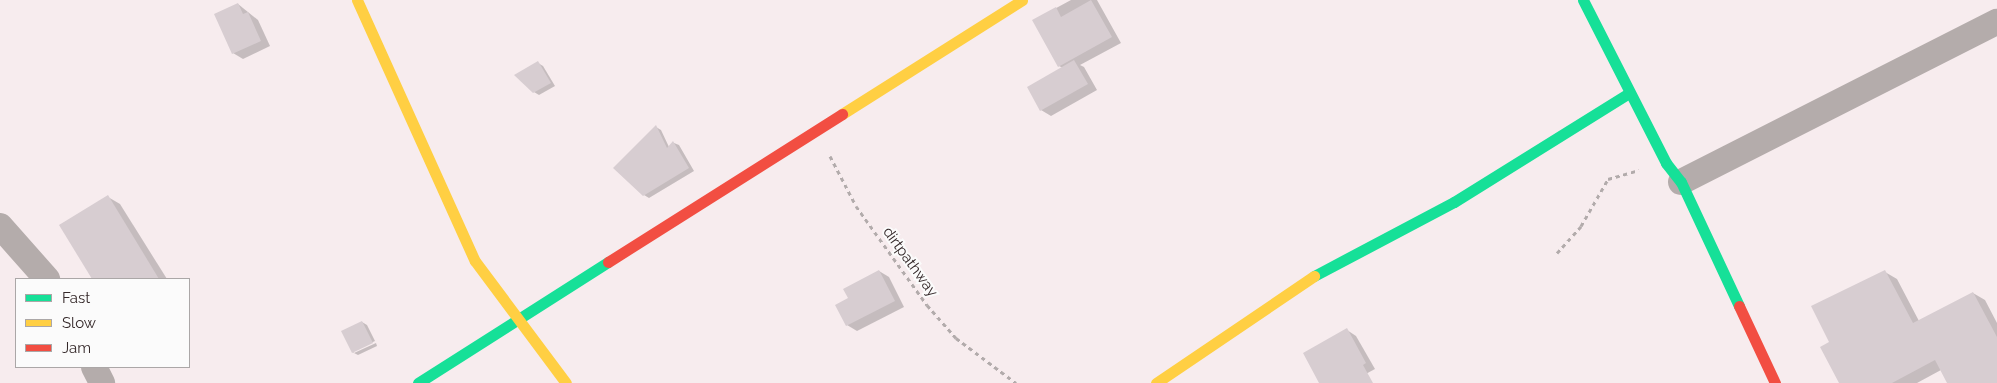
<!DOCTYPE html>
<html>
<head>
<meta charset="utf-8">
<style>
  body { margin:0 }
  #map { position:relative; width:1997px; height:383px; overflow:hidden; background:#f7ecee; font-family:Raleway,sans-serif }
  div>[style] { position:absolute }
  .shadow>* { inset:0; background:#0003 }
  .building>* { inset:0; background:#d7cdd1 }
  .path>* { height:3px; margin-top:-1.5px; transform-origin:0; background:repeating-linear-gradient(90deg,#b2abab 0 4px,transparent 0 8px) }
  .street>* { height:26px; margin:-13px; padding:0 13px; transform-origin:13px; border-radius:13px; background:#b4acab }
  .fast>* { height:11px; margin:-5.5px; padding:0 5.5px; transform-origin:5.5px; border-radius:5.5px; background:#16e098 }
  .slow>* { height:11px; margin:-5.5px; padding:0 5.5px; transform-origin:5.5px; border-radius:5.5px; background:#ffcf43 }
  .jam>* { height:11px; margin:-5.5px; padding:0 5.5px; transform-origin:5.5px; border-radius:5.5px; background:#f24e42 }
  span { translate:-50% -50%; white-space:nowrap; text-align:center; line-height:1.15; -webkit-text-stroke:4px #fbfbfb; paint-order:stroke }
  .street-label { font-size:15px; color:#342829 }
  .legend { position:absolute; left:15px; top:278px; width:175px; height:90px; box-sizing:border-box; background:#fbfbfb; border:1px solid #aba7a7; margin:0; padding:6px 9px; list-style:none; font-size:15px; color:#342829 }
  .legend li { display:flex; align-items:center; gap:10px; height:25px }
  .legend b { width:25px; border:1px solid #aba7a7 }
</style>
</head>
<body>
<div id="map">
  <div class="shadow">
    <i style="clip-path:polygon(1071px 0,1097px 0,1121px 43px,1080px 65px,1084px 67px,1097px 90px,1051px 116px,1041px 110px,1063px 68px,1059px 66px,1034px 20px)"></i>
    <i style="clip-path:polygon(238px 4px,258px 20px,270px 46px,243px 59px,233px 53px)"></i>
    <i style="clip-path:polygon(538px 63px,543px 66px,555px 86px,539px 95px,534px 92px)"></i>
    <i style="clip-path:polygon(656px 127px,661px 130px,669px 147px,674px 143px,679px 145px,694px 171px,649px 198px,644px 195px)"></i>
    <i style="clip-path:polygon(108px 197px,120px 204px,167px 279px,93px 279px,60px 225px)"></i>
    <i style="clip-path:polygon(879px 271px,889px 277px,904px 307px,857px 331px,847px 325px,849px 298px)"></i>
    <i style="clip-path:polygon(1885px 272px,1897px 279px,1919px 321px,1973px 293px,1985px 300px,1997px 323px,1997px 383px,1948px 383px,1941px 370px,1917px 383px,1841px 383px,1831px 343px)"></i>
    <i style="clip-path:polygon(362px 322px,367px 325px,375px 341px,354px 351px,354px 353px,353px 352px)"></i>
    <i style="clip-path:polygon(1347px 330px,1356px 336px,1375px 369px,1349px 383px,1321px 383px)"></i>
    <i style="clip-path:polygon(376px 343px,377px 346px,358px 355px,354px 353px)"></i>
  </div>
  <div class="building">
    <i style="clip-path:polygon(1091px 0,1112px 37px,1058px 67px,1032px 20px,1056px 7px,1061px 17px)"></i>
    <i style="clip-path:polygon(238px 3px,243px 14px,248px 12px,261px 41px,232px 54px,214px 14px)"></i>
    <i style="clip-path:polygon(1074px 60px,1088px 84px,1040px 111px,1027px 87px)"></i>
    <i style="clip-path:polygon(538px 61px,551px 83px,533px 93px,514px 75px)"></i>
    <i style="clip-path:polygon(656px 125px,667px 148px,673px 141px,689px 168px,643px 196px,613px 168px)"></i>
    <i style="clip-path:polygon(108px 195px,159px 279px,92px 279px,59px 225px)"></i>
    <i style="clip-path:polygon(879px 270px,895px 301px,846px 326px,835px 305px,848px 298px,843px 289px)"></i>
    <i style="clip-path:polygon(1885px 270px,1913px 323px,1973px 292px,1997px 337px,1997px 383px,1947px 383px,1935px 360px,1892px 383px,1839px 383px,1820px 347px,1829px 342px,1811px 306px)"></i>
    <i style="clip-path:polygon(362px 321px,373px 343px,352px 353px,341px 331px)"></i>
    <i style="clip-path:polygon(1347px 328px,1366px 363px,1363px 365px,1373px 383px,1319px 383px,1303px 353px)"></i>
  </div>
  <div class="path">
    <i style="left:830px;top:156px;width:56px;rotate:62.5deg"></i>
    <i style="left:856px;top:206px;width:122px;rotate:54.4deg"></i>
    <i style="left:927px;top:305px;width:44px;rotate:48.7deg"></i>
    <i style="left:956px;top:338px;width:75px;rotate:36.9deg"></i>
    <i style="left:1557px;top:253px;width:36px;rotate:-48deg"></i>
    <i style="left:1581px;top:226px;width:54px;rotate:-60.1deg"></i>
    <i style="left:1608px;top:179px;width:32px;rotate:-16deg"></i>
  </div>
  <div class="street">
    <i style="left:1681px;top:182px;width:354px;rotate:-26.9deg"></i>
    <i style="left:0;top:226px;width:71px;rotate:48.4deg"></i>
    <i style="left:94px;top:367px;width:18px;rotate:63deg"></i>
  </div>
  <div class="fast">
    <i style="left:1583px;top:0;width:183px;rotate:63deg"></i>
    <i style="left:1666px;top:163px;width:24px;rotate:52deg"></i>
    <i style="left:1681px;top:182px;width:137px;rotate:64.9deg"></i>
    <i style="left:1314px;top:276px;width:158px;rotate:-27.9deg"></i>
    <i style="left:1454px;top:202px;width:206px;rotate:-31.9deg"></i>
    <i style="left:418px;top:383px;width:225px;rotate:-32.5deg"></i>
  </div>
  <div class="slow">
    <i style="left:357px;top:0;width:286px;rotate:65.7deg"></i>
    <i style="left:475px;top:261px;width:152px;rotate:53.3deg"></i>
    <i style="left:842px;top:114px;width:213px;rotate:-32.3deg"></i>
    <i style="left:1156px;top:383px;width:191px;rotate:-34.1deg"></i>
  </div>
  <div class="jam">
    <i style="left:608px;top:262px;width:277px;rotate:-32.3deg"></i>
    <i style="left:1739px;top:306px;width:85px;rotate:64.9deg"></i>
  </div>
  <div class="street-label">
    <span style="left:910px;top:262px;rotate:54deg">dirtpathway</span>
  </div>
  <ul class="legend">
  <li><b style="height:6px;background:#16e098"></b>Fast</li>
  <li><b style="height:6px;background:#ffcf43"></b>Slow</li>
  <li><b style="height:6px;background:#f24e42"></b>Jam</li>
  </ul>
</div>
</body>
</html>
